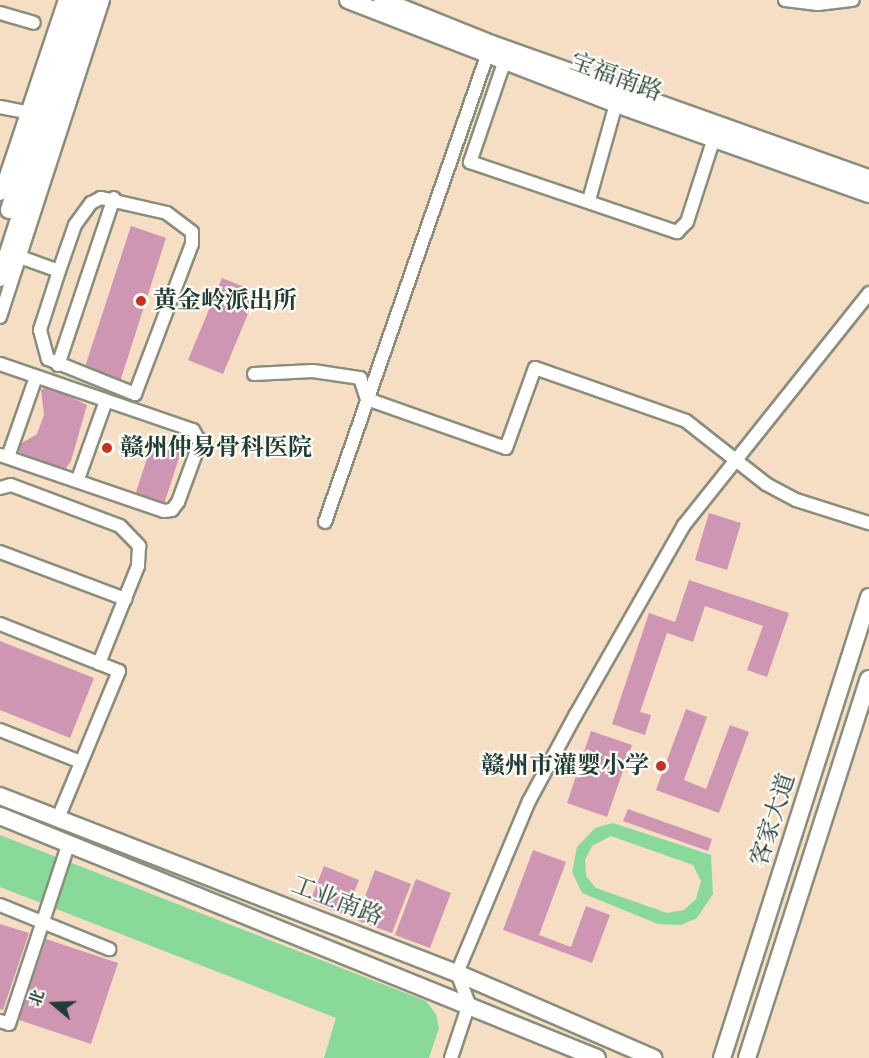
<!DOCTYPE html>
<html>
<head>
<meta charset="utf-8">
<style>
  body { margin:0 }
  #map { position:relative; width:869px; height:1058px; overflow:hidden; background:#f5dec3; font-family:"IM FELL Great Primer","Noto Serif SC",serif }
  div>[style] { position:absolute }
  .green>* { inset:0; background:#89d99a }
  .building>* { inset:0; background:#ce96b3 }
  .roads { filter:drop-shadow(2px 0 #8a8e7c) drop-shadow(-2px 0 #8a8e7c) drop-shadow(0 2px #8a8e7c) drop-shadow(0 -2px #8a8e7c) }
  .minor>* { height:12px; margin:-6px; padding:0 6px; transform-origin:6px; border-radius:6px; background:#fff }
  .major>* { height:16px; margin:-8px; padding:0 8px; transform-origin:8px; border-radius:8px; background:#fff }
  .dots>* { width:16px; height:16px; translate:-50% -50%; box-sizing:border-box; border:3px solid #fdfcf7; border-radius:50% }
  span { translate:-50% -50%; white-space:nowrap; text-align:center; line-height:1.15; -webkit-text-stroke:4.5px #fdfcf7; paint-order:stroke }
  .street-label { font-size:24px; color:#1f3d34 }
  .poi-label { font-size:24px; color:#1f3d34; font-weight:700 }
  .left { translate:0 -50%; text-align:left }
  .right { translate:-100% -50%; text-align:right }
  .north { position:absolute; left:24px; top:974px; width:60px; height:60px; -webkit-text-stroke:4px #fdfcf7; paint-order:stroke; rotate:289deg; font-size:16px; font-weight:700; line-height:24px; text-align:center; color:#1f3d34 }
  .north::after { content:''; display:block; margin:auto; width:21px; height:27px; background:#1f3d34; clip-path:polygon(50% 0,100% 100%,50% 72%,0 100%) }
</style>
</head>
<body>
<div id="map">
  <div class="green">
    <i style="clip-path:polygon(evenodd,613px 823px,711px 855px,713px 894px,697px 918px,681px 925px,658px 924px,582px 893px,572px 872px,577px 847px,595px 828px,613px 823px,611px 836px,693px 865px,701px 881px,696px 899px,684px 910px,667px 913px,596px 888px,586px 876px,585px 860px,592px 846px,611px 836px)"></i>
    <i style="clip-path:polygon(0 835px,426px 1001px,436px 1014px,439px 1028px,429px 1058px,324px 1058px,336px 1018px,0 887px)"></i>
  </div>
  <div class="building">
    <i style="clip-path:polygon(131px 226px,166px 238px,119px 385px,83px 373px)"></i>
    <i style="clip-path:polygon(222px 278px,257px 292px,223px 374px,188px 360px)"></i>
    <i style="clip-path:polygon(49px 386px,87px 405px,71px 461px,64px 471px,52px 464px,33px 464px,19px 451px,20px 444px,37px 434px,44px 415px,41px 390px)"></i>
    <i style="clip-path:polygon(154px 437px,183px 446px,164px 504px,135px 495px)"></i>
    <i style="clip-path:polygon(709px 513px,741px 523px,727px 570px,695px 560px)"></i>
    <i style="clip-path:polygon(689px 580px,789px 613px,767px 677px,747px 670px,763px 626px,705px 606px,693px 642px,667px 633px,640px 712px,651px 715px,645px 735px,612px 724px,649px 613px,675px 622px)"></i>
    <i style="clip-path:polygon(0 641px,94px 678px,70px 738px,0 710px)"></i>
    <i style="clip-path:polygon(686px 709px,707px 717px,684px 780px,706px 789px,730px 725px,749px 732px,719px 813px,656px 790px)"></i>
    <i style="clip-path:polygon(591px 731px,632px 745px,607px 817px,567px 803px)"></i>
    <i style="clip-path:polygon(628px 809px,712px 839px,708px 851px,623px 821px)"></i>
    <i style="clip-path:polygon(533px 850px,566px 862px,539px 935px,571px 947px,586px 906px,610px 915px,592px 963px,503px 930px)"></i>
    <i style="clip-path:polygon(324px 866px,359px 880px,345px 915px,310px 902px)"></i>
    <i style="clip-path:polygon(375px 870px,411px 884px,392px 933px,356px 920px)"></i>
    <i style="clip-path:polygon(416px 879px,451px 893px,430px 948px,395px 935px)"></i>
    <i style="clip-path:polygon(0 924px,29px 933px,3px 1010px,0 1009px)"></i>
    <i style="clip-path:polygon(46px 939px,118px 963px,91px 1044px,19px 1020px)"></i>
  </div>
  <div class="roads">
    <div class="minor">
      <i style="left:785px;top:0;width:33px;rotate:7deg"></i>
      <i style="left:818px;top:4px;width:35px;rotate:-7deg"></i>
      <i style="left:0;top:13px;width:35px;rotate:16deg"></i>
      <i style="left:505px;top:60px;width:108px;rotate:108.9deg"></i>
      <i style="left:470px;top:162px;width:219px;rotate:18.7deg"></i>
      <i style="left:677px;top:232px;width:14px;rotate:-45deg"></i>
      <i style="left:687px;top:222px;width:88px;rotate:-72.2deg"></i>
      <i style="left:0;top:107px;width:36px;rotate:11deg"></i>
      <i style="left:0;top:194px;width:205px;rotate:-71.5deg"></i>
      <i style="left:589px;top:200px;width:100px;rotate:-74.3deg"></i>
      <i style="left:20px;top:257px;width:41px;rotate:19.7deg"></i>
      <i style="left:59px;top:271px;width:62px;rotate:107.9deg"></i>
      <i style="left:40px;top:330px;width:30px;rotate:75deg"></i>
      <i style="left:48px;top:359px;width:94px;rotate:21.9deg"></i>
      <i style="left:135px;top:394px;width:160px;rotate:-69.2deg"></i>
      <i style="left:192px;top:244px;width:12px;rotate:-90deg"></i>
      <i style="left:192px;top:232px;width:31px;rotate:-143deg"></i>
      <i style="left:167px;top:213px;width:68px;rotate:-167.2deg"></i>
      <i style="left:101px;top:198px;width:11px;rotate:153deg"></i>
      <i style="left:91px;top:203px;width:27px;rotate:126deg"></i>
      <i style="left:75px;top:225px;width:49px;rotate:109.2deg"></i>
      <i style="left:0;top:317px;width:333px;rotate:-72deg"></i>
      <i style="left:0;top:364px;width:204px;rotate:18.9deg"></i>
      <i style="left:193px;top:430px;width:14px;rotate:60deg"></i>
      <i style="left:200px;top:442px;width:64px;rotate:110.1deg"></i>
      <i style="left:178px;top:502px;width:10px;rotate:127deg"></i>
      <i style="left:172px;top:510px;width:8px;rotate:173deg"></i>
      <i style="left:164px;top:511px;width:173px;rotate:-161.1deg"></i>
      <i style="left:58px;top:365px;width:176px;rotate:-71.5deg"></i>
      <i style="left:254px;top:374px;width:59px;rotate:-2.9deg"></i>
      <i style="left:313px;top:371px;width:48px;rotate:8.5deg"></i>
      <i style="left:360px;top:378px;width:22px;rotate:72deg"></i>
      <i style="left:367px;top:399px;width:147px;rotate:19.4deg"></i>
      <i style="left:506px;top:448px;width:85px;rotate:-70.1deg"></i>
      <i style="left:535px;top:368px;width:160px;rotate:19.3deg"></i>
      <i style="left:686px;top:421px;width:102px;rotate:38.2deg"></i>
      <i style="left:766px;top:484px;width:34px;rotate:28deg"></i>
      <i style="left:796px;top:500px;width:77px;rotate:17.5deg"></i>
      <i style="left:8px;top:457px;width:85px;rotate:-70.7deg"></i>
      <i style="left:78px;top:479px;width:83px;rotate:-70.3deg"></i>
      <i style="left:0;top:488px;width:11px;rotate:-15deg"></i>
      <i style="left:11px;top:485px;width:116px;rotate:20.6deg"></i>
      <i style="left:120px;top:526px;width:28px;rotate:46deg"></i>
      <i style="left:139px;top:546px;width:20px;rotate:93deg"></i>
      <i style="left:138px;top:566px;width:105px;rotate:111.9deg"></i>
      <i style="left:325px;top:522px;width:503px;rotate:-70.84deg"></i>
      <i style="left:0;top:552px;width:134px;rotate:20.6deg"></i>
      <i style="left:0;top:624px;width:128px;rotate:21.6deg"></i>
      <i style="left:119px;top:671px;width:159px;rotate:112.5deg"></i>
      <i style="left:0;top:730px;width:87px;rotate:21.6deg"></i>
      <i style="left:0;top:905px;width:118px;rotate:22deg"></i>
      <i style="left:0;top:1021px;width:9px;rotate:18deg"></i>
      <i style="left:9px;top:1024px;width:191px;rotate:-71.7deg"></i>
      <i style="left:451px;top:1058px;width:57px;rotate:-71.6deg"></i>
      <i style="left:469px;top:1004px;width:33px;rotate:-111deg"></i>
      <i style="left:457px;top:973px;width:186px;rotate:-67.3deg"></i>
      <i style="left:529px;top:801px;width:97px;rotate:-61.6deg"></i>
      <i style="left:575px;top:716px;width:220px;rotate:-60.3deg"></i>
      <i style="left:684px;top:525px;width:297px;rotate:-51.4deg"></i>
    </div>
    <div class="major">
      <i style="left:348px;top:0;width:287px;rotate:21.2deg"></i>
      <i style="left:616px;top:104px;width:269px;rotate:19.6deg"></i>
      <i style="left:382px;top:0;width:118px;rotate:21.8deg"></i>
      <i style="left:492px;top:44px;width:400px;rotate:19.6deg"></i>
      <i style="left:9px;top:210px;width:221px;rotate:-72.1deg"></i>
      <i style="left:0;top:278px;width:292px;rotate:-72.1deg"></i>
      <i style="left:0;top:796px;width:490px;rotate:21.2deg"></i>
      <i style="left:457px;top:973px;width:214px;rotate:23.4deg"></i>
      <i style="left:0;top:816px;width:644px;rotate:22.07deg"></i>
      <i style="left:722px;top:1058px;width:484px;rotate:-72.3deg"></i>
      <i style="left:747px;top:1058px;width:398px;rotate:-72.2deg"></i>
    </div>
  </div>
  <div class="dots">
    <i style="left:141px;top:301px;background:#c8321e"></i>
    <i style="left:107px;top:448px;background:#c8321e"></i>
    <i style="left:661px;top:766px;background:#c8321e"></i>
  </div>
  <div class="street-label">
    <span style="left:616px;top:77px;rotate:20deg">宝福南路</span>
    <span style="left:773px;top:820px;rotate:-72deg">客家大道</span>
    <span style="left:337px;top:901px;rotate:21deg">工业南路</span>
  </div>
  <div class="poi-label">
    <span class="left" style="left:153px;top:301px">黄金岭派出所</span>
    <span class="left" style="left:120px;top:448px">赣州仲易骨科医院</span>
    <span class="right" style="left:649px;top:766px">赣州市灌婴小学</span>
  </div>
  <div class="north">北</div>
</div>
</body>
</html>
